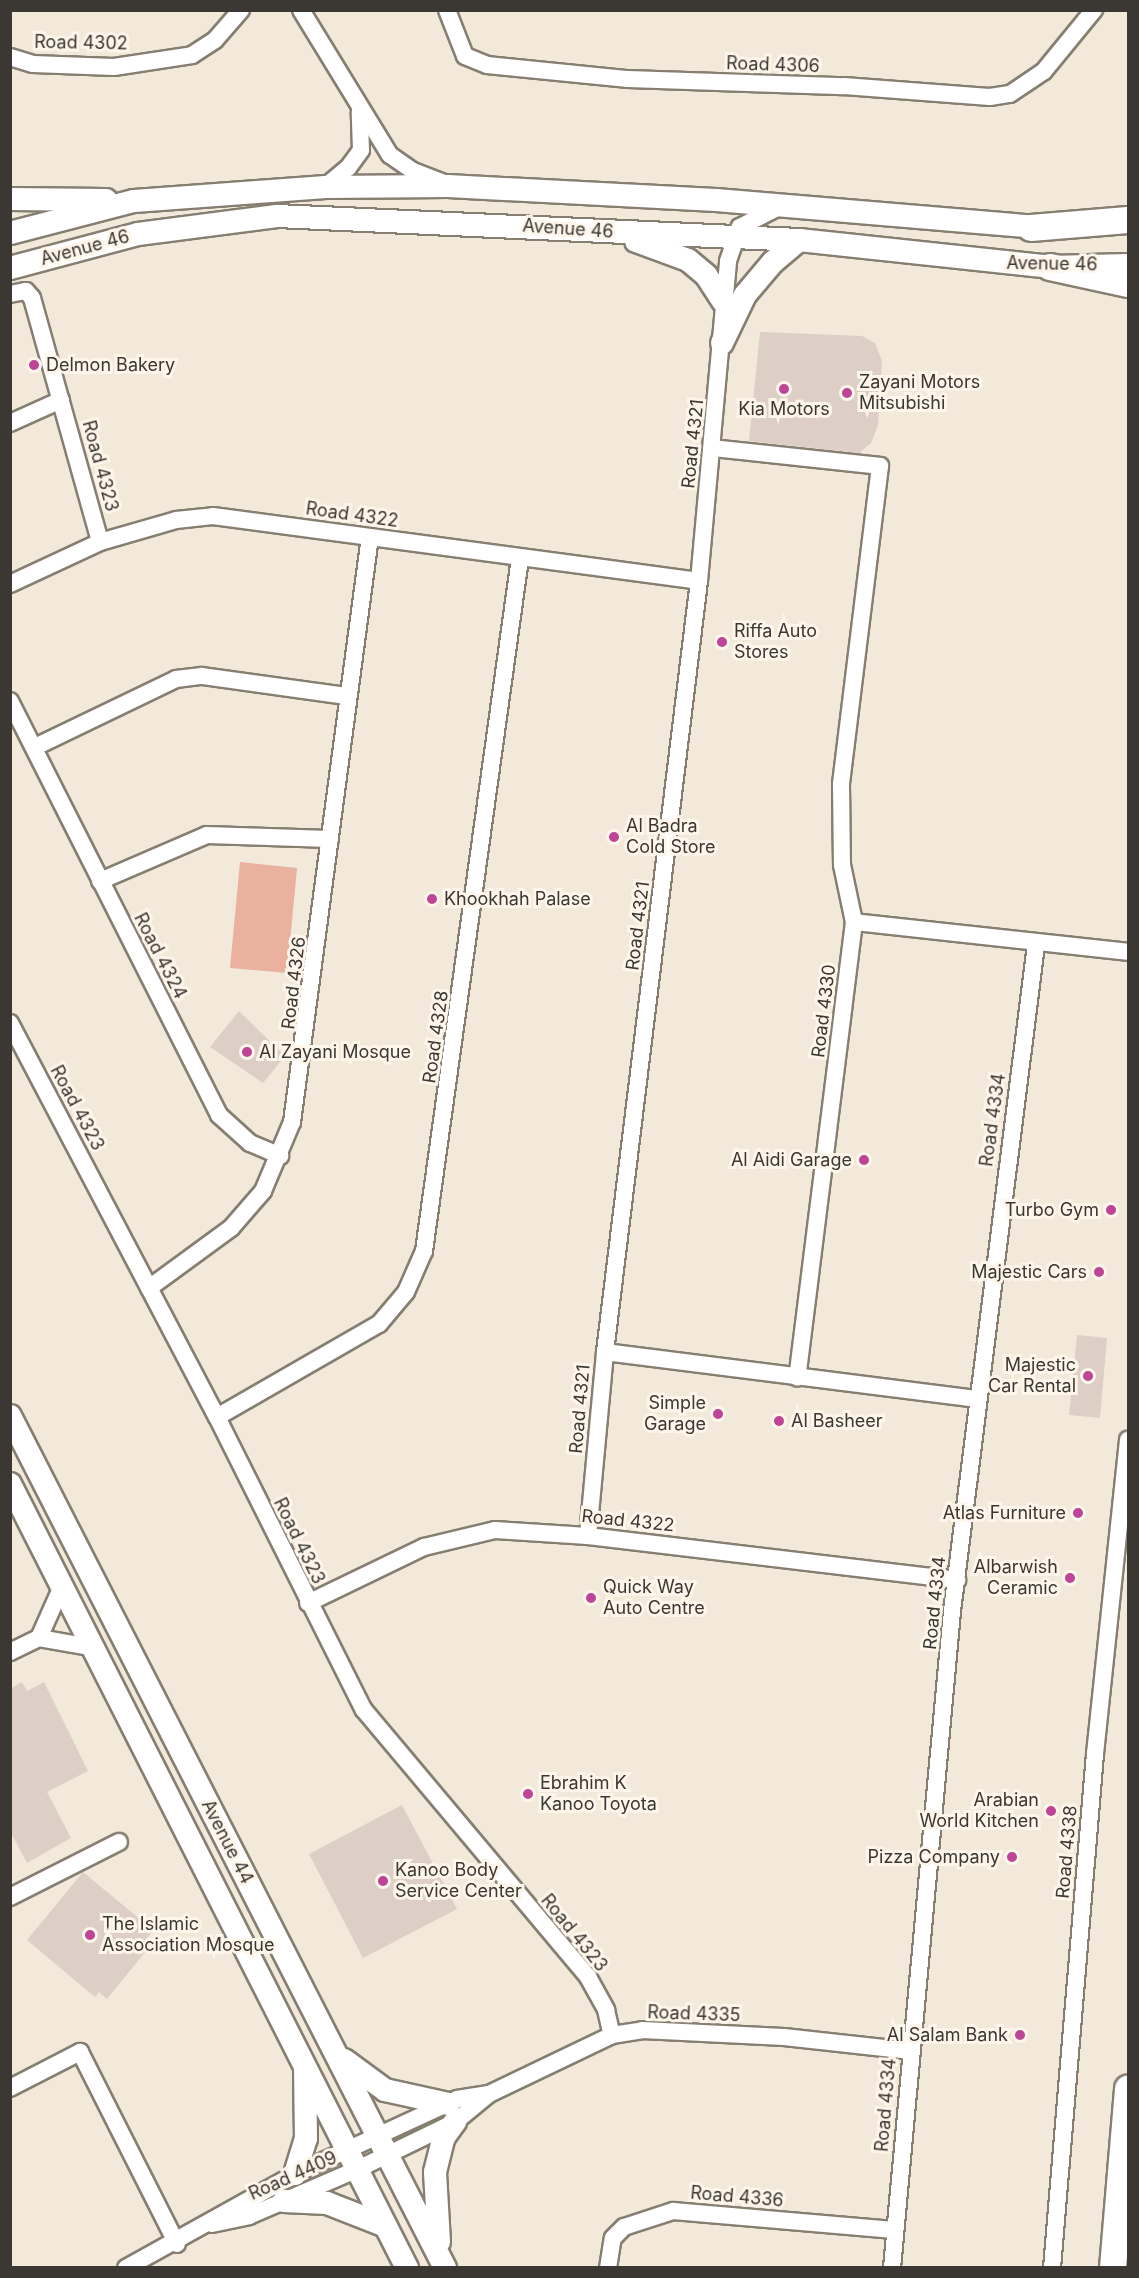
<!DOCTYPE html>
<html>
<head>
<meta charset="utf-8">
<style>
  body { margin:0 }
  #map { position:relative; width:1139px; height:2278px; overflow:hidden; background:#f2e9da; font-family:Inter,sans-serif }
  div>[style] { position:absolute }
  .green>* { inset:0; background:#e9b19e }
  .building>* { inset:0; background:#ddcfc5 }
  .roads { filter:drop-shadow(2px 0 #867e71) drop-shadow(-2px 0 #867e71) drop-shadow(0 2px #867e71) drop-shadow(0 -2px #867e71) }
  .street>* { height:16px; margin:-8px; padding:0 8px; transform-origin:8px; border-radius:8px; background:#fff }
  .secondary>* { height:22px; margin:-11px; padding:0 11px; transform-origin:11px; border-radius:11px; background:#fff }
  .primary>* { height:26px; margin:-13px; padding:0 13px; transform-origin:13px; border-radius:13px; background:#fff }
  .dots>* { width:16px; height:16px; translate:-50% -50%; box-sizing:border-box; border:3px solid #fef6eb; border-radius:50% }
  span { translate:-50% -50%; white-space:nowrap; text-align:center; line-height:1.15; -webkit-text-stroke:6px #fef6eb; paint-order:stroke }
  .street-label { font-size:18px; color:#3b3732 }
  .poi-label { font-size:18px; color:#3b3732 }
  .left { translate:0 -50%; text-align:left }
  .right { translate:-100% -50%; text-align:right }
  .frame { position:absolute; inset:0; border:12px solid #3b3732; pointer-events:none }
</style>
</head>
<body>
<div id="map">
  <div class="green">
    <i style="clip-path:polygon(240px 862px,297px 868px,287px 973px,230px 968px)"></i>
  </div>
  <div class="building">
    <i style="clip-path:polygon(760px 332px,862px 336px,875px 343px,882px 361px,878px 425px,871px 443px,859px 453px,749px 441px)"></i>
    <i style="clip-path:polygon(239px 1011px,285px 1056px,263px 1083px,210px 1047px)"></i>
    <i style="clip-path:polygon(1077px 1335px,1107px 1338px,1100px 1418px,1069px 1415px)"></i>
    <i style="clip-path:polygon(22px 1682px,27px 1691px,44px 1682px,88px 1771px,47px 1792px,71px 1838px,27px 1863px,10px 1831px,10px 1689px)"></i>
    <i style="clip-path:polygon(402px 1805px,457px 1909px,363px 1958px,309px 1854px)"></i>
    <i style="clip-path:polygon(83px 1872px,153px 1930px,145px 1941px,150px 1946px,107px 1999px,99px 1992px,95px 1997px,27px 1940px)"></i>
  </div>
  <div class="roads">
    <div class="street">
      <i style="left:301px;top:10px;width:170px;rotate:58.5deg"></i>
      <i style="left:390px;top:155px;width:28px;rotate:35deg"></i>
      <i style="left:413px;top:171px;width:34px;rotate:21deg"></i>
      <i style="left:447px;top:10px;width:49px;rotate:68.6deg"></i>
      <i style="left:465px;top:56px;width:24px;rotate:22deg"></i>
      <i style="left:487px;top:65px;width:142px;rotate:5.7deg"></i>
      <i style="left:628px;top:79px;width:216px;rotate:1.9deg"></i>
      <i style="left:844px;top:86px;width:146px;rotate:4.3deg"></i>
      <i style="left:990px;top:97px;width:20px;rotate:-9deg"></i>
      <i style="left:1010px;top:94px;width:41px;rotate:-34.1deg"></i>
      <i style="left:1044px;top:71px;width:79px;rotate:-50.7deg"></i>
      <i style="left:10px;top:57px;width:24px;rotate:17deg"></i>
      <i style="left:33px;top:64px;width:81px;rotate:2.1deg"></i>
      <i style="left:114px;top:67px;width:79px;rotate:-8.7deg"></i>
      <i style="left:192px;top:55px;width:27px;rotate:-33deg"></i>
      <i style="left:215px;top:40px;width:40px;rotate:-49deg"></i>
      <i style="left:325px;top:187px;width:30px;rotate:-40deg"></i>
      <i style="left:348px;top:168px;width:22px;rotate:-54deg"></i>
      <i style="left:361px;top:150px;width:38px;rotate:-92deg"></i>
      <i style="left:10px;top:294px;width:16px;rotate:-11deg"></i>
      <i style="left:26px;top:291px;width:9px;rotate:49deg"></i>
      <i style="left:32px;top:298px;width:253px;rotate:74.4deg"></i>
      <i style="left:10px;top:423px;width:56px;rotate:-24.3deg"></i>
      <i style="left:712px;top:448px;width:169px;rotate:6.1deg"></i>
      <i style="left:880px;top:466px;width:321px;rotate:97deg"></i>
      <i style="left:841px;top:785px;width:80px;rotate:89.3deg"></i>
      <i style="left:842px;top:865px;width:58px;rotate:78.1deg"></i>
      <i style="left:854px;top:922px;width:459px;rotate:97.1deg"></i>
      <i style="left:10px;top:584px;width:99px;rotate:-25deg"></i>
      <i style="left:100px;top:542px;width:79px;rotate:-16.1deg"></i>
      <i style="left:176px;top:520px;width:37px;rotate:-6deg"></i>
      <i style="left:213px;top:516px;width:490px;rotate:7.6deg"></i>
      <i style="left:10px;top:701px;width:464px;rotate:63.2deg"></i>
      <i style="left:219px;top:1115px;width:42px;rotate:42.1deg"></i>
      <i style="left:250px;top:1143px;width:33px;rotate:23deg"></i>
      <i style="left:35px;top:747px;width:157px;rotate:-25.7deg"></i>
      <i style="left:176px;top:679px;width:26px;rotate:-7deg"></i>
      <i style="left:202px;top:676px;width:145px;rotate:7.9deg"></i>
      <i style="left:100px;top:881px;width:116px;rotate:-23.3deg"></i>
      <i style="left:207px;top:835px;width:123px;rotate:1.9deg"></i>
      <i style="left:854px;top:922px;width:276px;rotate:6.2deg"></i>
      <i style="left:10px;top:1023px;width:445px;rotate:62.3deg"></i>
      <i style="left:217px;top:1417px;width:328px;rotate:63.4deg"></i>
      <i style="left:364px;top:1710px;width:349px;rotate:50deg"></i>
      <i style="left:588px;top:1977px;width:38px;rotate:61deg"></i>
      <i style="left:606px;top:2010px;width:26px;rotate:77deg"></i>
      <i style="left:149px;top:1288px;width:102px;rotate:-36.2deg"></i>
      <i style="left:231px;top:1228px;width:49px;rotate:-49.1deg"></i>
      <i style="left:263px;top:1191px;width:75px;rotate:-67.2deg"></i>
      <i style="left:292px;top:1122px;width:590px;rotate:-82.41deg"></i>
      <i style="left:605px;top:1352px;width:374px;rotate:7.2deg"></i>
      <i style="left:217px;top:1417px;width:187px;rotate:-29.9deg"></i>
      <i style="left:379px;top:1324px;width:42px;rotate:-49.8deg"></i>
      <i style="left:406px;top:1292px;width:45px;rotate:-66.3deg"></i>
      <i style="left:424px;top:1251px;width:700px;rotate:-82.11deg"></i>
      <i style="left:588px;top:1536px;width:185px;rotate:-84.7deg"></i>
      <i style="left:605px;top:1352px;width:777px;rotate:-83.05deg"></i>
      <i style="left:699px;top:581px;width:321px;rotate:-84.8deg"></i>
      <i style="left:728px;top:261px;width:36px;rotate:-71deg"></i>
      <i style="left:740px;top:227px;width:42px;rotate:-27.2deg"></i>
      <i style="left:308px;top:1603px;width:129px;rotate:-25.8deg"></i>
      <i style="left:424px;top:1547px;width:73px;rotate:-13.5deg"></i>
      <i style="left:495px;top:1530px;width:93px;rotate:3.7deg"></i>
      <i style="left:588px;top:1536px;width:372px;rotate:6.8deg"></i>
      <i style="left:39px;top:1638px;width:59px;rotate:-66deg"></i>
      <i style="left:10px;top:1652px;width:32px;rotate:-26deg"></i>
      <i style="left:39px;top:1638px;width:58px;rotate:10deg"></i>
      <i style="left:10px;top:1897px;width:122px;rotate:-26.8deg"></i>
      <i style="left:10px;top:2088px;width:79px;rotate:-27.2deg"></i>
      <i style="left:80px;top:2052px;width:215px;rotate:63.2deg"></i>
      <i style="left:212px;top:2224px;width:38px;rotate:-12deg"></i>
      <i style="left:249px;top:2216px;width:119px;rotate:-23.3deg"></i>
      <i style="left:358px;top:2169px;width:108px;rotate:-25.9deg"></i>
      <i style="left:455px;top:2122px;width:44px;rotate:-39.5deg"></i>
      <i style="left:126px;top:2268px;width:193px;rotate:-29.1deg"></i>
      <i style="left:295px;top:2174px;width:179px;rotate:-24.8deg"></i>
      <i style="left:457px;top:2099px;width:32px;rotate:-9deg"></i>
      <i style="left:489px;top:2094px;width:136px;rotate:-25.6deg"></i>
      <i style="left:612px;top:2035px;width:30px;rotate:-9deg"></i>
      <i style="left:642px;top:2030px;width:142px;rotate:2.8deg"></i>
      <i style="left:784px;top:2037px;width:128px;rotate:6.3deg"></i>
      <i style="left:608px;top:2268px;width:30px;rotate:-81deg"></i>
      <i style="left:613px;top:2238px;width:16px;rotate:-45deg"></i>
      <i style="left:624px;top:2227px;width:52px;rotate:-18.1deg"></i>
      <i style="left:673px;top:2211px;width:222px;rotate:4.9deg"></i>
      <i style="left:892px;top:2268px;width:660px;rotate:-84.78deg"></i>
      <i style="left:952px;top:1611px;width:671px;rotate:-82.81deg"></i>
      <i style="left:1052px;top:2268px;width:516px;rotate:-85.22deg"></i>
      <i style="left:1095px;top:1754px;width:316px;rotate:-84deg"></i>
    </div>
    <div class="secondary">
      <i style="left:10px;top:199px;width:96px;rotate:0.6deg"></i>
      <i style="left:10px;top:233px;width:128px;rotate:-14.5deg"></i>
      <i style="left:134px;top:201px;width:192px;rotate:-4.2deg"></i>
      <i style="left:325px;top:187px;width:123px;rotate:-0.5deg"></i>
      <i style="left:448px;top:186px;width:268px;rotate:3deg"></i>
      <i style="left:716px;top:200px;width:335px;rotate:4.8deg"></i>
      <i style="left:636px;top:241px;width:55px;rotate:20.1deg"></i>
      <i style="left:688px;top:260px;width:23px;rotate:40deg"></i>
      <i style="left:706px;top:275px;width:31px;rotate:57deg"></i>
      <i style="left:10px;top:268px;width:132px;rotate:-14.9deg"></i>
      <i style="left:138px;top:234px;width:140px;rotate:-7.4deg"></i>
      <i style="left:277px;top:216px;width:523px;rotate:2.63deg"></i>
      <i style="left:799px;top:240px;width:252px;rotate:6.1deg"></i>
      <i style="left:1050px;top:267px;width:78px;rotate:-1.5deg"></i>
      <i style="left:722px;top:343px;width:53px;rotate:-64.4deg"></i>
      <i style="left:745px;top:295px;width:43px;rotate:-49.7deg"></i>
      <i style="left:773px;top:262px;width:34px;rotate:-40deg"></i>
      <i style="left:10px;top:1416px;width:957px;rotate:62.95deg"></i>
      <i style="left:10px;top:1484px;width:879px;rotate:63.14deg"></i>
      <i style="left:344px;top:2060px;width:51px;rotate:36.2deg"></i>
      <i style="left:385px;top:2090px;width:65px;rotate:12.5deg"></i>
      <i style="left:295px;top:2174px;width:37px;rotate:-73deg"></i>
      <i style="left:306px;top:2139px;width:69px;rotate:-90.8deg"></i>
      <i style="left:284px;top:2201px;width:43px;rotate:2.7deg"></i>
      <i style="left:327px;top:2203px;width:63px;rotate:21.3deg"></i>
      <i style="left:439px;top:2242px;width:70px;rotate:-93.3deg"></i>
      <i style="left:435px;top:2172px;width:36px;rotate:-76deg"></i>
      <i style="left:444px;top:2137px;width:19px;rotate:-54deg"></i>
    </div>
    <div class="primary">
      <i style="left:1031px;top:228px;width:97px;rotate:-4.7deg"></i>
      <i style="left:1050px;top:267px;width:80px;rotate:12.3deg"></i>
      <i style="left:1113px;top:2268px;width:180px;rotate:-85.2deg"></i>
    </div>
  </div>
  <div class="dots">
    <i style="left:34px;top:365px;background:#be4496"></i>
    <i style="left:784px;top:389px;background:#be4496"></i>
    <i style="left:847px;top:393px;background:#be4496"></i>
    <i style="left:722px;top:642px;background:#be4496"></i>
    <i style="left:614px;top:837px;background:#be4496"></i>
    <i style="left:432px;top:899px;background:#be4496"></i>
    <i style="left:247px;top:1052px;background:#be4496"></i>
    <i style="left:864px;top:1160px;background:#be4496"></i>
    <i style="left:1111px;top:1210px;background:#be4496"></i>
    <i style="left:1099px;top:1272px;background:#be4496"></i>
    <i style="left:1088px;top:1376px;background:#be4496"></i>
    <i style="left:718px;top:1414px;background:#be4496"></i>
    <i style="left:779px;top:1421px;background:#be4496"></i>
    <i style="left:1078px;top:1513px;background:#be4496"></i>
    <i style="left:1070px;top:1578px;background:#be4496"></i>
    <i style="left:591px;top:1598px;background:#be4496"></i>
    <i style="left:528px;top:1794px;background:#be4496"></i>
    <i style="left:1051px;top:1811px;background:#be4496"></i>
    <i style="left:1012px;top:1857px;background:#be4496"></i>
    <i style="left:383px;top:1881px;background:#be4496"></i>
    <i style="left:90px;top:1935px;background:#be4496"></i>
    <i style="left:1020px;top:2035px;background:#be4496"></i>
  </div>
  <div class="street-label">
    <span style="left:81px;top:43px;rotate:1deg">Road 4302</span>
    <span style="left:773px;top:65px;rotate:2deg">Road 4306</span>
    <span style="left:568px;top:229px;rotate:4deg">Avenue 46</span>
    <span style="left:85px;top:248px;rotate:-15deg">Avenue 46</span>
    <span style="left:1052px;top:264px;rotate:1deg">Avenue 46</span>
    <span style="left:693px;top:444px;rotate:-84deg">Road 4321</span>
    <span style="left:100px;top:466px;rotate:75deg">Road 4323</span>
    <span style="left:352px;top:515px;rotate:8deg">Road 4322</span>
    <span style="left:638px;top:926px;rotate:-83deg">Road 4321</span>
    <span style="left:160px;top:956px;rotate:63deg">Road 4324</span>
    <span style="left:294px;top:983px;rotate:-83deg">Road 4326</span>
    <span style="left:824px;top:1011px;rotate:-83deg">Road 4330</span>
    <span style="left:436px;top:1037px;rotate:-82deg">Road 4328</span>
    <span style="left:77px;top:1108px;rotate:62deg">Road 4323</span>
    <span style="left:993px;top:1120px;rotate:-82deg">Road 4334</span>
    <span style="left:580px;top:1409px;rotate:-85deg">Road 4321</span>
    <span style="left:628px;top:1521px;rotate:6deg">Road 4322</span>
    <span style="left:299px;top:1541px;rotate:64deg">Road 4323</span>
    <span style="left:935px;top:1603px;rotate:-84deg">Road 4334</span>
    <span style="left:227px;top:1842px;rotate:63deg">Avenue 44</span>
    <span style="left:1067px;top:1852px;rotate:-85deg">Road 4338</span>
    <span style="left:574px;top:1933px;rotate:51deg">Road 4323</span>
    <span style="left:694px;top:2014px;rotate:2deg">Road 4335</span>
    <span style="left:886px;top:2105px;rotate:-85deg">Road 4334</span>
    <span style="left:293px;top:2176px;rotate:-24deg">Road 4409</span>
    <span style="left:737px;top:2197px;rotate:5deg">Road 4336</span>
  </div>
  <div class="poi-label">
    <span class="left" style="left:46px;top:365px">Delmon Bakery</span>
    <span class="left" style="left:859px;top:393px">Zayani Motors<br>Mitsubishi</span>
    <span style="left:784px;top:409px">Kia Motors</span>
    <span class="left" style="left:734px;top:642px">Riffa Auto<br>Stores</span>
    <span class="left" style="left:626px;top:837px">Al Badra<br>Cold Store</span>
    <span class="left" style="left:444px;top:899px">Khookhah Palase</span>
    <span class="left" style="left:259px;top:1052px">Al Zayani Mosque</span>
    <span class="right" style="left:852px;top:1160px">Al Aidi Garage</span>
    <span class="right" style="left:1099px;top:1210px">Turbo Gym</span>
    <span class="right" style="left:1087px;top:1272px">Majestic Cars</span>
    <span class="right" style="left:1076px;top:1376px">Majestic<br>Car Rental</span>
    <span class="right" style="left:706px;top:1414px">Simple<br>Garage</span>
    <span class="left" style="left:791px;top:1421px">Al Basheer</span>
    <span class="right" style="left:1066px;top:1513px">Atlas Furniture</span>
    <span class="right" style="left:1058px;top:1578px">Albarwish<br>Ceramic</span>
    <span class="left" style="left:603px;top:1598px">Quick Way<br>Auto Centre</span>
    <span class="left" style="left:540px;top:1794px">Ebrahim K<br>Kanoo Toyota</span>
    <span class="right" style="left:1039px;top:1811px">Arabian<br>World Kitchen</span>
    <span class="right" style="left:1000px;top:1857px">Pizza Company</span>
    <span class="left" style="left:395px;top:1881px">Kanoo Body<br>Service Center</span>
    <span class="left" style="left:102px;top:1935px">The Islamic<br>Association Mosque</span>
    <span class="right" style="left:1008px;top:2035px">Al Salam Bank</span>
  </div>
  <div class="frame"></div>
</div>
</body>
</html>
